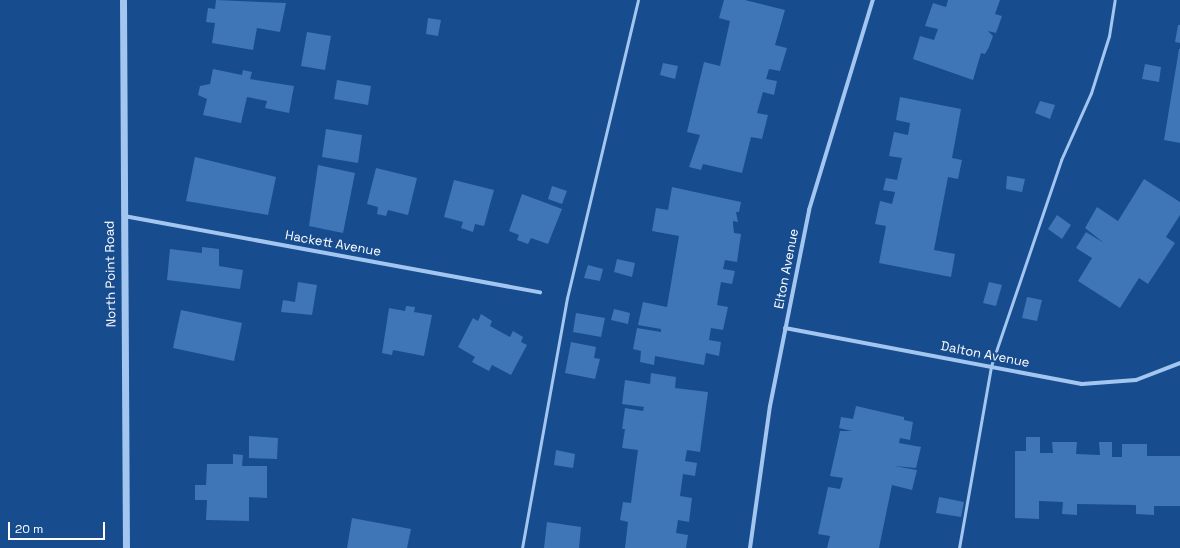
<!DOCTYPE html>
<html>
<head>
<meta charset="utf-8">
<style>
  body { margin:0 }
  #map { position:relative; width:1180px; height:548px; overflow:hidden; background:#174c8f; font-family:"Space Grotesk",sans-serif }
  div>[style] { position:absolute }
  .building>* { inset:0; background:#3f76b8 }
  .service>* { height:3px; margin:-1.5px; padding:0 1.5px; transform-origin:1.5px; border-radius:1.5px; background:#a3c6f0 }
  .minor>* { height:4px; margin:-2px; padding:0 2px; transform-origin:2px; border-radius:2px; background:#a3c6f0 }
  .tertiary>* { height:7px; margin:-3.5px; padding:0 3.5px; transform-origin:3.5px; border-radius:3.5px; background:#a3c6f0 }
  span { translate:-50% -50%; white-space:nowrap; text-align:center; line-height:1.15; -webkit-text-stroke:4px #174c8f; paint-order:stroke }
  .street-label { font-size:13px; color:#fff }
  .scale { position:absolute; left:8px; top:522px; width:97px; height:18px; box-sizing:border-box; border:2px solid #fff; border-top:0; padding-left:5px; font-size:12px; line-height:14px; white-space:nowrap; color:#fff; -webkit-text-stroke:3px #174c8f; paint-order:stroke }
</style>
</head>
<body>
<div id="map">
  <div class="building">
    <i style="clip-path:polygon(216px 0,286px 3px,280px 32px,257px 28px,253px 50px,212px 43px,215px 23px,206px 22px,208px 8px,215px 9px)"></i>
    <i style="clip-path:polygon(724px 0,745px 0,785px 10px,775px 45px,787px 48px,780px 71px,769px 69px,766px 79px,777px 81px,774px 95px,763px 92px,757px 113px,768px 115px,762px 139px,751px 137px,742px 173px,703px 164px,701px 170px,689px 167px,700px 135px,687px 132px,704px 62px,720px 66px,730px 21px,719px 18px)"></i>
    <i style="clip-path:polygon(948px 0,1000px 0,995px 14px,1002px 16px,996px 33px,988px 31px,993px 36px,989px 47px,985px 54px,981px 53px,973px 80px,913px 59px,920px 36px,934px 40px,938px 29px,925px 26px,933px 3px,946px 7px)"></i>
    <i style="clip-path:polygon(428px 18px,441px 20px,438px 36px,426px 34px)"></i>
    <i style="clip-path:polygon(1178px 25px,1180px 25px,1180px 43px,1175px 42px)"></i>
    <i style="clip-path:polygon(307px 32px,331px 36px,325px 70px,301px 66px)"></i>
    <i style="clip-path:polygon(1179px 49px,1180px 49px,1180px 143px,1164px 140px)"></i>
    <i style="clip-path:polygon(663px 63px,678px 66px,675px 79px,660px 75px)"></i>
    <i style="clip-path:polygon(1145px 64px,1161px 67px,1159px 82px,1142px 79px)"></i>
    <i style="clip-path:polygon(213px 69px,242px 75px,243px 70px,252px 72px,250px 79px,294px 86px,289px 113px,265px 108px,267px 101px,247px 97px,241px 123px,203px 115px,207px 99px,198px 95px,200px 86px,210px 84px)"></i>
    <i style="clip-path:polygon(337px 80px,371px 86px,368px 105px,334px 99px)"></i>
    <i style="clip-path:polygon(900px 97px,961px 109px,952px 158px,962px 160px,958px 179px,948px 177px,934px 250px,955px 254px,951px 277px,879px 263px,886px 226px,875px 224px,880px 201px,892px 204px,895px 192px,883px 190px,886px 178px,897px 180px,902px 158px,889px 156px,894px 132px,908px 135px,910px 123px,896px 120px)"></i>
    <i style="clip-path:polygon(1040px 101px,1055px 105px,1050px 119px,1035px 113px)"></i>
    <i style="clip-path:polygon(326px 129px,362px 135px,358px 163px,322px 157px)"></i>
    <i style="clip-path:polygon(195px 157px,276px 177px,268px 215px,186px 201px)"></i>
    <i style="clip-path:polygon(318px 165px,355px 173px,343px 233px,309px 226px)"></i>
    <i style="clip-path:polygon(376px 168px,417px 178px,408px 215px,388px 210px,386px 216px,377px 214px,378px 207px,367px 204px)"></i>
    <i style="clip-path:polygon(1007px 176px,1025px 179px,1022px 192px,1006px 189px)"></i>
    <i style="clip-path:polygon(1144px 179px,1180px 202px,1180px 215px,1166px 237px,1175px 243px,1148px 284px,1139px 278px,1120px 308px,1078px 281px,1092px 258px,1076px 248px,1086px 232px,1104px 243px,1085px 228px,1097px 207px,1118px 221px)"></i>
    <i style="clip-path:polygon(454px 180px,494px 190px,484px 226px,475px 224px,473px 232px,461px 228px,463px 222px,444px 217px)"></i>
    <i style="clip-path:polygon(552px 186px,567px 191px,562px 204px,548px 199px)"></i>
    <i style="clip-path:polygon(672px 187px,741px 202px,739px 212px,736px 212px,738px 222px,733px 221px,733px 224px,734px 233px,741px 234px,737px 262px,725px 260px,723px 269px,735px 271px,732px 284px,721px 282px,717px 305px,728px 307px,723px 330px,711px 328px,709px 340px,721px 342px,719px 356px,706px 353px,704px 365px,655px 356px,654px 365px,640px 362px,641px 351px,633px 349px,637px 328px,661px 332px,661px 329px,638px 325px,643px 302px,667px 307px,679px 236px,652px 231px,656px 208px,668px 210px)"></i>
    <i style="clip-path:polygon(522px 194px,562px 209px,548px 244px,531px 238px,528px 244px,517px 240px,519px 235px,509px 231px)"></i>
    <i style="clip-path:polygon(1057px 215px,1071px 225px,1062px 239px,1048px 229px)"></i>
    <i style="clip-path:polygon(202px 247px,219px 249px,219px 266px,243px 270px,240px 289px,167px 280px,170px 249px,202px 253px)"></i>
    <i style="clip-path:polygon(617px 259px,635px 263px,632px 277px,614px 272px)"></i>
    <i style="clip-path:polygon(588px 265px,603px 269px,600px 281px,584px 278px)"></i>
    <i style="clip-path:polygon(298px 282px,317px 285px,312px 315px,281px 312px,283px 300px,295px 302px)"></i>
    <i style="clip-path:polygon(989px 282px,1002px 285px,996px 306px,983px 303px)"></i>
    <i style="clip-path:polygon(1027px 297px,1042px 300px,1037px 321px,1022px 318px)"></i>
    <i style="clip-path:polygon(406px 306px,415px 307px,414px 312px,432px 315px,424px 356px,393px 350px,392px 355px,382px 353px,389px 308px,405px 311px)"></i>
    <i style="clip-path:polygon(614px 309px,630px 313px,628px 324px,611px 320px)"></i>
    <i style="clip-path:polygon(181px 310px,242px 323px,234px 361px,173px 348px)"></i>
    <i style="clip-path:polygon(576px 313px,605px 318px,601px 337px,573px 332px)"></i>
    <i style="clip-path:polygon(481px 314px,492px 321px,490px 326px,510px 337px,513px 331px,523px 337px,521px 342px,527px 345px,511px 375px,492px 365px,489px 371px,472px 362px,475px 357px,458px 347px,473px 318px,478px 321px)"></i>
    <i style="clip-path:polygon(571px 342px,596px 347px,594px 358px,600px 359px,595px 379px,565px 373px)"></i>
    <i style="clip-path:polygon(651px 373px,676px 377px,675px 388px,708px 392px,700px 452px,687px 450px,685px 461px,697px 463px,695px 476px,683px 474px,680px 496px,692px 498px,689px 522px,678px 520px,676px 533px,688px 535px,686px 548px,625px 548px,628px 522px,620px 520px,623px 502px,631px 503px,638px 450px,622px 448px,625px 429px,622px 429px,625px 408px,643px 411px,644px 407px,622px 404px,625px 380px,650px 384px)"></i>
    <i style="clip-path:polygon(856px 406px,904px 417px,904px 420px,913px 422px,910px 440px,900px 438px,899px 443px,921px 447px,916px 468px,894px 466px,917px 470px,912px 490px,892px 485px,879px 548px,827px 548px,830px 536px,818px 534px,828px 487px,840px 489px,843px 478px,830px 476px,840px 431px,852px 431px,839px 428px,841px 417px,853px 419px)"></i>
    <i style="clip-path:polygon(249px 436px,278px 438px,277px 459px,249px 458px)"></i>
    <i style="clip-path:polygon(1026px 437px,1040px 437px,1040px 453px,1053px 453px,1052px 442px,1077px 442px,1076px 454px,1100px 455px,1099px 442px,1112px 442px,1112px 457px,1122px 457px,1122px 444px,1147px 444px,1147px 456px,1180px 456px,1180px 506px,1154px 506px,1154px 515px,1136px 514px,1136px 505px,1077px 504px,1077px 515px,1062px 514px,1063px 502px,1039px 501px,1039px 519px,1015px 518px,1015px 451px,1026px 451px)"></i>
    <i style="clip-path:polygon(556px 450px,575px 454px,573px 468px,554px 465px)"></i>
    <i style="clip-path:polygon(233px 454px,243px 455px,242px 466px,267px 466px,267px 498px,249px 497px,249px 521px,206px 520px,207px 500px,195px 500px,195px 485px,206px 485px,207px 464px,233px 464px)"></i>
    <i style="clip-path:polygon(939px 497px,964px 502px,961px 517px,936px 513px)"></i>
    <i style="clip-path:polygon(352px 518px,411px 529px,407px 548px,347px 548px)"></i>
    <i style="clip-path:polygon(547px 522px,581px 527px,579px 548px,544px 548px)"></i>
  </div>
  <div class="service">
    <i style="left:522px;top:548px;width:254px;rotate:-79.8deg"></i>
    <i style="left:567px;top:298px;width:306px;rotate:-76.6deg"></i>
    <i style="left:959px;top:548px;width:185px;rotate:-80deg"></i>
    <i style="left:991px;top:366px;width:218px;rotate:-71.2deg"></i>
    <i style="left:1061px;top:160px;width:73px;rotate:-65.9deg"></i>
    <i style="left:1091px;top:93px;width:60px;rotate:-72.5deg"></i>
    <i style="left:1109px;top:36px;width:36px;rotate:-81deg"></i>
  </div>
  <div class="minor">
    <i style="left:124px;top:216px;width:423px;rotate:10.4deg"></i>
    <i style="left:785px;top:328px;width:302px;rotate:10.7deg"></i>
    <i style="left:1082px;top:384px;width:54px;rotate:-4.2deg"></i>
    <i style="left:1136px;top:380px;width:47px;rotate:-21.1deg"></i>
    <i style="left:750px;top:548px;width:143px;rotate:-82deg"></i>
    <i style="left:770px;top:406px;width:200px;rotate:-78.7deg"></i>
    <i style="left:809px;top:210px;width:220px;rotate:-73.1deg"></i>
  </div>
  <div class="tertiary">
    <i style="left:123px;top:0;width:548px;rotate:89.69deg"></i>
  </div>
  <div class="street-label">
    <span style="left:333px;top:244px;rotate:10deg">Hackett Avenue</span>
    <span style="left:787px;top:269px;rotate:-79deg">Elton Avenue</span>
    <span style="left:111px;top:274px;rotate:-91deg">North Point Road</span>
    <span style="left:985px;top:355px;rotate:11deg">Dalton Avenue</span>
  </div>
  <div class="scale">20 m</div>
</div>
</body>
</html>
